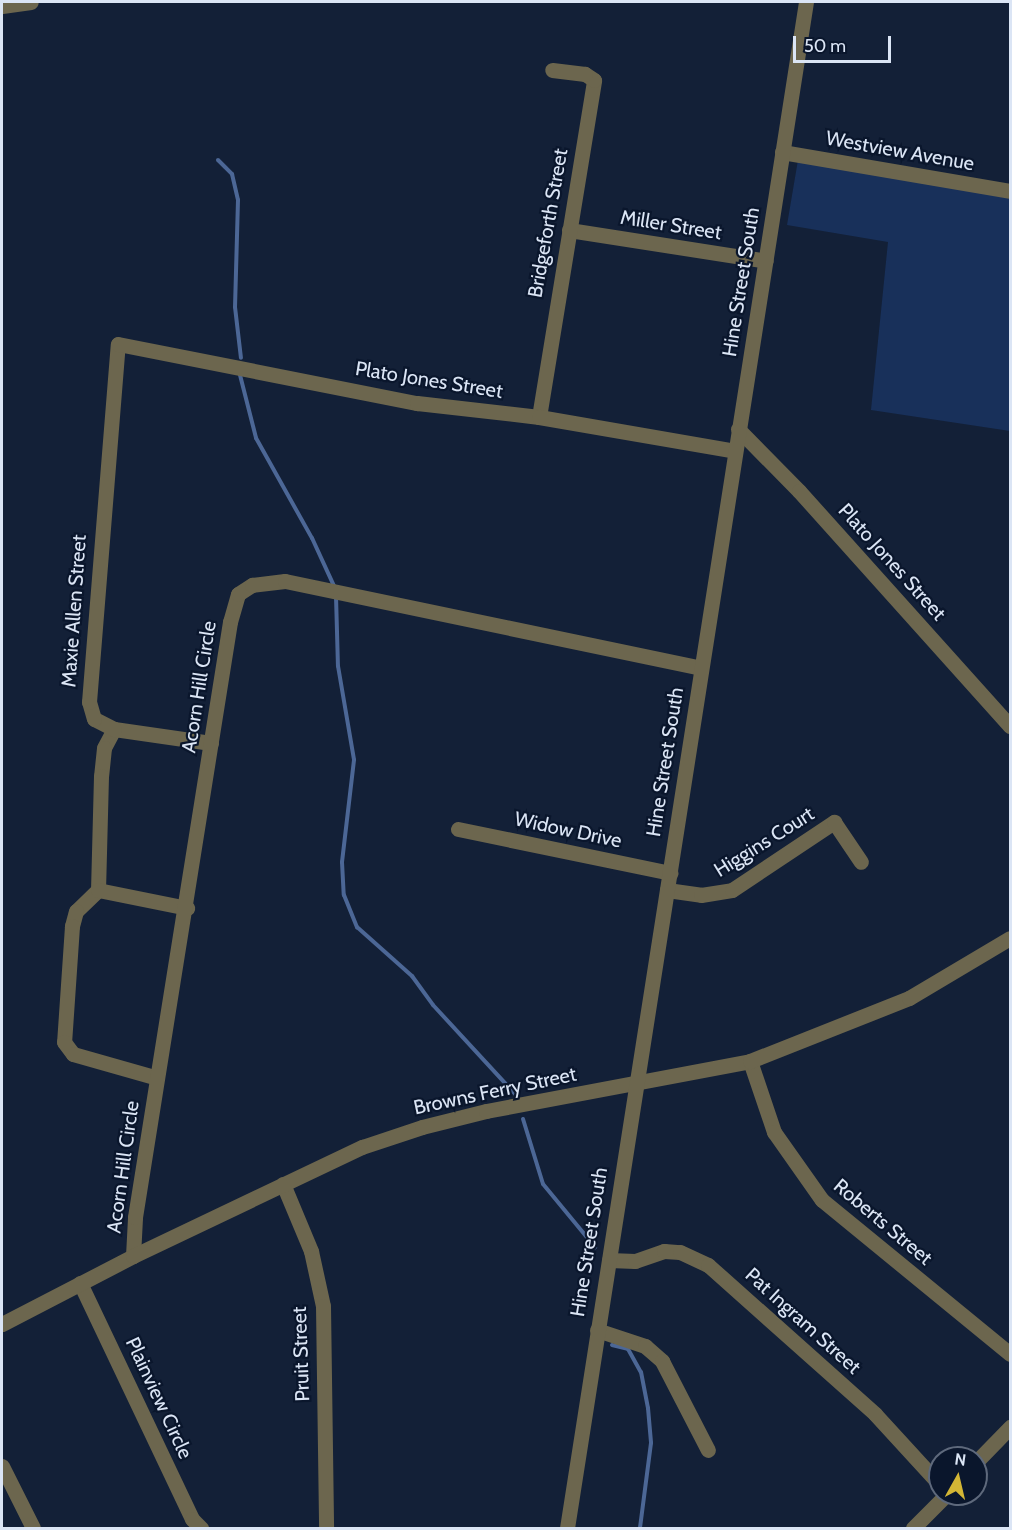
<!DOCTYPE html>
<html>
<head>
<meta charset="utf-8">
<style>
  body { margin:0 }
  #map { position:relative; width:1012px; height:1530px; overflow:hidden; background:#132037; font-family:Cabin,sans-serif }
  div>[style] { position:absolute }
  .green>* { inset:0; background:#18305a }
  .stream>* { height:4px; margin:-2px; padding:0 2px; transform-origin:2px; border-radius:2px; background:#4c6796 }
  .minor>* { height:15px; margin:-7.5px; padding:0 7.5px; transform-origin:7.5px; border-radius:7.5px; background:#6c664e }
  span { translate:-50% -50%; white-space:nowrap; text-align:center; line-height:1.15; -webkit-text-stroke:4.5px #0a162c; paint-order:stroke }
  .street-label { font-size:20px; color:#dbe5f5 }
  .frame { position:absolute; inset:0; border:3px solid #dbe5f5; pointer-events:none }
  .north { position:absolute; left:928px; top:1446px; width:60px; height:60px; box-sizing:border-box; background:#0a162c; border:2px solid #5e697c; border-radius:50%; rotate:8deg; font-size:16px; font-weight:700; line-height:24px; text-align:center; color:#dbe5f5 }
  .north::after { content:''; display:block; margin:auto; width:21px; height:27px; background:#d3b635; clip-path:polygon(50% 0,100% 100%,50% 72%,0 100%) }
  .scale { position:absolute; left:793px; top:36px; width:98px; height:27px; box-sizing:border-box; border:3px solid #dbe5f5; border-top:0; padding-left:8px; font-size:18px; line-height:21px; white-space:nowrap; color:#dbe5f5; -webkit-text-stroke:4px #0a162c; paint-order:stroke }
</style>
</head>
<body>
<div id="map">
  <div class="green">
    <i style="clip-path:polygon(798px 160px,1010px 196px,1010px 431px,871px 410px,888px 242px,787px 225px)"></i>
  </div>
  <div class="stream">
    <i style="left:218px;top:160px;width:20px;rotate:45deg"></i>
    <i style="left:232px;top:174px;width:27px;rotate:77deg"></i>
    <i style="left:238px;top:200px;width:107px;rotate:91.6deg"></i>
    <i style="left:235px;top:307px;width:51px;rotate:83.3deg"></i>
    <i style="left:240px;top:375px;width:65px;rotate:75.7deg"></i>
    <i style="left:256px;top:438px;width:115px;rotate:60.8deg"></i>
    <i style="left:312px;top:538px;width:53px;rotate:65.4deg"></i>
    <i style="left:336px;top:596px;width:70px;rotate:88.4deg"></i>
    <i style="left:338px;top:666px;width:95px;rotate:80.3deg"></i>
    <i style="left:354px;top:760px;width:103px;rotate:96.7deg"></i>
    <i style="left:342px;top:862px;width:33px;rotate:87deg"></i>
    <i style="left:344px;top:895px;width:35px;rotate:68deg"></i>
    <i style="left:357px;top:927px;width:74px;rotate:41.7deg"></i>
    <i style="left:412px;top:976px;width:36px;rotate:54deg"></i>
    <i style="left:433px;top:1005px;width:122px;rotate:47.3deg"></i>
    <i style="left:523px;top:1119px;width:68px;rotate:72.9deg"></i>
    <i style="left:543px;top:1184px;width:82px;rotate:50.5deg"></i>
    <i style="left:612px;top:1345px;width:16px;rotate:14deg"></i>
    <i style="left:628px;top:1349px;width:26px;rotate:61deg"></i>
    <i style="left:641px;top:1372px;width:37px;rotate:79deg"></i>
    <i style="left:648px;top:1408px;width:35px;rotate:85deg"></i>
    <i style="left:651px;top:1443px;width:86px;rotate:97.4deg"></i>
  </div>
  <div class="minor">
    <i style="left:2px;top:6px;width:29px;rotate:-8deg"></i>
    <i style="left:782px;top:152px;width:231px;rotate:9.7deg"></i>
    <i style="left:569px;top:230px;width:199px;rotate:8.9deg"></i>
    <i style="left:539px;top:417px;width:341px;rotate:-80.7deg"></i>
    <i style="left:594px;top:80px;width:11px;rotate:-146deg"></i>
    <i style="left:585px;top:74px;width:33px;rotate:-173deg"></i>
    <i style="left:738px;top:429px;width:87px;rotate:45.5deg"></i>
    <i style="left:799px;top:491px;width:316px;rotate:48.1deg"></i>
    <i style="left:114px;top:729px;width:21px;rotate:118deg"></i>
    <i style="left:104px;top:748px;width:28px;rotate:96deg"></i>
    <i style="left:101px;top:776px;width:114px;rotate:91.5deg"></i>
    <i style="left:98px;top:890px;width:30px;rotate:136deg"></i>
    <i style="left:76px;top:911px;width:16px;rotate:105deg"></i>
    <i style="left:72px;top:926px;width:116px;rotate:93.9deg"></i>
    <i style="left:64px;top:1042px;width:15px;rotate:53deg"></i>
    <i style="left:73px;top:1054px;width:87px;rotate:15.9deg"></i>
    <i style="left:211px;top:743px;width:98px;rotate:-171.8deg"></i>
    <i style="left:114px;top:729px;width:22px;rotate:-153deg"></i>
    <i style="left:94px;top:719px;width:18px;rotate:-106deg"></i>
    <i style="left:89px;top:702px;width:359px;rotate:-85.4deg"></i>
    <i style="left:118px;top:344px;width:305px;rotate:11.2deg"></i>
    <i style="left:417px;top:403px;width:123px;rotate:6.5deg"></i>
    <i style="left:539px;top:417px;width:199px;rotate:9.8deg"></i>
    <i style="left:458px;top:829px;width:217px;rotate:11.7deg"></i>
    <i style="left:98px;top:890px;width:91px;rotate:11.4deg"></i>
    <i style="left:667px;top:890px;width:34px;rotate:8deg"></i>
    <i style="left:701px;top:895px;width:31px;rotate:-9deg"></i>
    <i style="left:732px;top:890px;width:123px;rotate:-33.7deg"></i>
    <i style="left:834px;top:822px;width:48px;rotate:56deg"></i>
    <i style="left:750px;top:1061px;width:75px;rotate:71.3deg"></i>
    <i style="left:774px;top:1132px;width:83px;rotate:54.8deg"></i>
    <i style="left:822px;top:1200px;width:243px;rotate:39.3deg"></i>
    <i style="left:283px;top:1184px;width:73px;rotate:67.3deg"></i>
    <i style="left:311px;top:1251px;width:56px;rotate:77.7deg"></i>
    <i style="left:323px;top:1306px;width:222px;rotate:89.2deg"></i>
    <i style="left:133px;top:1256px;width:39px;rotate:-87deg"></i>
    <i style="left:135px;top:1217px;width:603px;rotate:-80.93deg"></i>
    <i style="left:230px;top:622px;width:29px;rotate:-74deg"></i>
    <i style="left:238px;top:594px;width:17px;rotate:-33deg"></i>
    <i style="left:252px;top:585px;width:33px;rotate:-7deg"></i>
    <i style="left:285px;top:581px;width:425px;rotate:11.8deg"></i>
    <i style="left:609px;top:1260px;width:26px;rotate:2deg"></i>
    <i style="left:635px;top:1261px;width:31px;rotate:-19deg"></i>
    <i style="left:664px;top:1251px;width:16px;rotate:4deg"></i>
    <i style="left:680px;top:1252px;width:31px;rotate:25deg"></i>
    <i style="left:708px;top:1265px;width:224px;rotate:41.7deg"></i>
    <i style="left:875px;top:1414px;width:96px;rotate:47.5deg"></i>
    <i style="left:80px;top:1283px;width:261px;rotate:64.6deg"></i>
    <i style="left:192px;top:1519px;width:13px;rotate:45deg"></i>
    <i style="left:2px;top:1324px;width:148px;rotate:-27.4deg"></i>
    <i style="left:133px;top:1256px;width:254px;rotate:-25.5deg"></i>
    <i style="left:362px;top:1147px;width:63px;rotate:-18.4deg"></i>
    <i style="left:422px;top:1127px;width:66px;rotate:-14deg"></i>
    <i style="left:486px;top:1111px;width:269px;rotate:-10.7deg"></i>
    <i style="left:750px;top:1061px;width:171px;rotate:-21.6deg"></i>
    <i style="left:909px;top:998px;width:117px;rotate:-30.7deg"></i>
    <i style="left:597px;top:1330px;width:51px;rotate:18.4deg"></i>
    <i style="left:645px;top:1346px;width:23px;rotate:41deg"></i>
    <i style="left:662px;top:1361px;width:100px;rotate:62.7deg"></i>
    <i style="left:976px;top:1462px;width:49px;rotate:-45.8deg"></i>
    <i style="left:2px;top:1466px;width:69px;rotate:63.4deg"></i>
    <i style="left:567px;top:1528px;width:1545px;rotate:-81.1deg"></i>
    <i style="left:913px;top:1528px;width:48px;rotate:-45deg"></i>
  </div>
  <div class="street-label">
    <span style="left:900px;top:151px;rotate:10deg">Westview Avenue</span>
    <span style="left:548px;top:223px;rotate:-80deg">Bridgeforth Street</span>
    <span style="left:671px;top:225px;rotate:9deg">Miller Street</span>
    <span style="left:741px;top:282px;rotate:-81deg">Hine Street South</span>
    <span style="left:429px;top:380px;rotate:9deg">Plato Jones Street</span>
    <span style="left:892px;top:562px;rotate:48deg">Plato Jones Street</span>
    <span style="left:74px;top:611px;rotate:-86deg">Maxie Allen Street</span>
    <span style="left:199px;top:687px;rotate:-81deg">Acorn Hill Circle</span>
    <span style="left:665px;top:762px;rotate:-81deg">Hine Street South</span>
    <span style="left:568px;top:830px;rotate:12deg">Widow Drive</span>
    <span style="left:764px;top:842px;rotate:-32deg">Higgins Court</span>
    <span style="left:495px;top:1091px;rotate:-12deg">Browns Ferry Street</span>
    <span style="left:123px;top:1167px;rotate:-82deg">Acorn Hill Circle</span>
    <span style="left:883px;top:1222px;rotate:40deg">Roberts Street</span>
    <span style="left:589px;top:1242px;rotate:-81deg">Hine Street South</span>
    <span style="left:803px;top:1321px;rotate:42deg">Pat Ingram Street</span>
    <span style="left:301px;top:1354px;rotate:-92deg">Pruit Street</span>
    <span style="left:159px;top:1398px;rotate:65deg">Plainview Circle</span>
  </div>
  <div class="frame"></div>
  <div class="north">N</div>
  <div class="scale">50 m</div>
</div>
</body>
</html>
